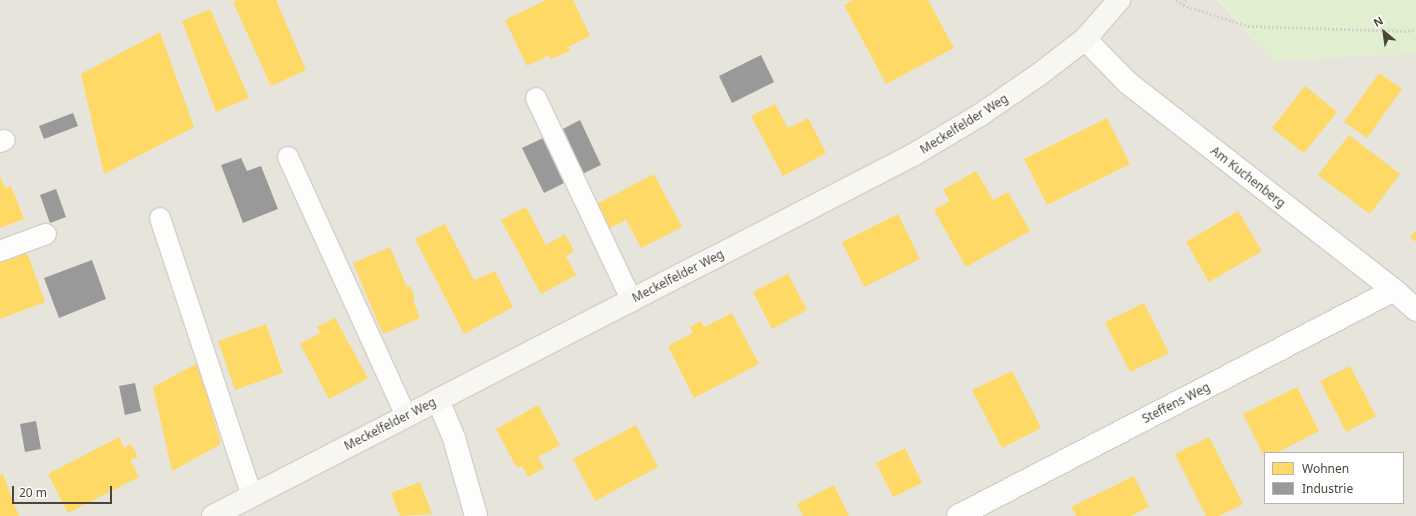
<!DOCTYPE html>
<html>
<head>
<meta charset="utf-8">
<style>
  body { margin:0 }
  #map { position:relative; width:1416px; height:516px; overflow:hidden; background:#f4f2ee; font-family:"Noto Sans",sans-serif }
  div>[style] { position:absolute }
  .residential>* { inset:0; background:#e7e4dc }
  .green>* { inset:0; background:#e1eecf }
  .homes>* { inset:0; background:#ffd966 }
  .industry>* { inset:0; background:#999 }
  .path>* { height:2.5px; margin-top:-1.25px; transform-origin:0; background:repeating-linear-gradient(90deg,#d3d2cc 0 2px,transparent 0 4px) }
  .roads { filter:drop-shadow(1px 0 #d2d0cb) drop-shadow(-1px 0 #d2d0cb) drop-shadow(0 1px #d2d0cb) drop-shadow(0 -1px #d2d0cb) }
  .service>* { height:20px; margin:-10px; padding:0 10px; transform-origin:10px; border-radius:10px; background:#fdfdfc }
  .minor>* { height:22px; margin:-11px; padding:0 11px; transform-origin:11px; border-radius:11px; background:#fdfdfc }
  .secondary>* { height:22px; margin:-11px; padding:0 11px; transform-origin:11px; border-radius:11px; background:#f7f6f1 }
  span { translate:-50% -50%; white-space:nowrap; text-align:center; line-height:1.15; -webkit-text-stroke:4px #fff; paint-order:stroke }
  .street-label { font-size:12px; color:#4b4439 }
  .legend { position:absolute; left:1264px; top:452px; width:140px; height:52px; box-sizing:border-box; background:#fff; border:1px solid #b7b4b0; margin:0; padding:5px 7px; list-style:none; font-size:12px; color:#4b4439 }
  .legend li { display:flex; align-items:center; gap:8px; height:20px }
  .legend b { width:20px; border:1px solid #b7b4b0 }
  .north { position:absolute; left:1364px; top:12px; width:40px; height:40px; -webkit-text-stroke:3px #fff; paint-order:stroke; rotate:331deg; font-size:11px; font-weight:700; line-height:16px; text-align:center; color:#4b4439 }
  .north::after { content:''; display:block; margin:auto; width:14px; height:18px; background:#4b4439; clip-path:polygon(50% 0,100% 100%,50% 72%,0 100%) }
  .scale { position:absolute; left:12px; top:486px; width:100px; height:18px; box-sizing:border-box; border:2px solid #4b4439; border-top:0; padding-left:5px; font-size:12px; line-height:14px; white-space:nowrap; color:#4b4439; -webkit-text-stroke:3px #fff; paint-order:stroke }
</style>
</head>
<body>
<div id="map">
  <div class="residential">
    <i style="clip-path:polygon(evenodd,0 0,1218px 0,1273px 61px,1416px 53px,1416px 516px,0 516px,0 0,1265px 453px,1403px 453px,1403px 503px,1265px 503px,1265px 453px)"></i>
  </div>
  <div class="green">
    <i style="clip-path:polygon(1219px 0,1416px 0,1416px 53px,1273px 61px)"></i>
  </div>
  <div class="homes">
    <i style="clip-path:polygon(237px 0,276px 0,306px 70px,271px 86px,233px 2px)"></i>
    <i style="clip-path:polygon(546px 0,573px 0,590px 36px,568px 47px,570px 51px,551px 59px,549px 55px,527px 66px,505px 20px)"></i>
    <i style="clip-path:polygon(853px 0,928px 0,954px 48px,886px 84px,844px 5px)"></i>
    <i style="clip-path:polygon(210px 9px,249px 98px,216px 112px,182px 21px)"></i>
    <i style="clip-path:polygon(160px 32px,194px 127px,104px 174px,81px 74px)"></i>
    <i style="clip-path:polygon(1379px 73px,1402px 89px,1367px 138px,1344px 122px)"></i>
    <i style="clip-path:polygon(1305px 86px,1337px 112px,1304px 153px,1272px 128px)"></i>
    <i style="clip-path:polygon(775px 104px,788px 128px,808px 118px,826px 153px,783px 176px,751px 116px)"></i>
    <i style="clip-path:polygon(1107px 118px,1130px 164px,1047px 205px,1024px 159px)"></i>
    <i style="clip-path:polygon(1349px 135px,1400px 174px,1370px 214px,1318px 175px)"></i>
    <i style="clip-path:polygon(976px 171px,993px 200px,1008px 192px,1030px 231px,966px 267px,934px 210px,950px 201px,943px 190px)"></i>
    <i style="clip-path:polygon(654px 174px,682px 227px,641px 248px,626px 220px,606px 230px,593px 206px)"></i>
    <i style="clip-path:polygon(0 176px,5px 188px,11px 186px,24px 219px,0 228px)"></i>
    <i style="clip-path:polygon(526px 207px,546px 245px,565px 234px,574px 251px,566px 256px,576px 275px,541px 294px,501px 220px)"></i>
    <i style="clip-path:polygon(1238px 211px,1262px 251px,1209px 282px,1186px 242px)"></i>
    <i style="clip-path:polygon(898px 214px,920px 259px,864px 287px,842px 242px)"></i>
    <i style="clip-path:polygon(445px 224px,474px 280px,495px 271px,513px 307px,464px 334px,415px 239px)"></i>
    <i style="clip-path:polygon(1416px 231px,1416px 242px,1410px 237px)"></i>
    <i style="clip-path:polygon(390px 247px,407px 287px,410px 286px,415px 298px,413px 300px,420px 318px,383px 334px,353px 263px)"></i>
    <i style="clip-path:polygon(26px 250px,45px 302px,0 319px,0 260px)"></i>
    <i style="clip-path:polygon(788px 274px,807px 310px,772px 329px,753px 292px)"></i>
    <i style="clip-path:polygon(1144px 303px,1169px 353px,1130px 372px,1105px 322px)"></i>
    <i style="clip-path:polygon(732px 313px,759px 364px,694px 398px,668px 346px,693px 333px,690px 327px,701px 321px,704px 327px)"></i>
    <i style="clip-path:polygon(335px 318px,368px 378px,329px 399px,300px 344px,320px 333px,317px 327px)"></i>
    <i style="clip-path:polygon(266px 324px,283px 373px,235px 390px,218px 341px)"></i>
    <i style="clip-path:polygon(198px 363px,221px 444px,172px 471px,153px 387px)"></i>
    <i style="clip-path:polygon(1350px 366px,1376px 416px,1346px 432px,1320px 381px)"></i>
    <i style="clip-path:polygon(1012px 371px,1041px 428px,1002px 448px,972px 390px)"></i>
    <i style="clip-path:polygon(1297px 387px,1319px 431px,1276px 453px,1265px 453px,1265px 458px,1243px 414px)"></i>
    <i style="clip-path:polygon(538px 405px,560px 445px,538px 457px,544px 468px,528px 477px,522px 466px,517px 468px,496px 429px)"></i>
    <i style="clip-path:polygon(636px 425px,658px 467px,595px 501px,573px 459px)"></i>
    <i style="clip-path:polygon(119px 437px,124px 448px,131px 444px,138px 457px,130px 460px,139px 477px,68px 513px,48px 474px)"></i>
    <i style="clip-path:polygon(1209px 437px,1243px 504px,1219px 516px,1206px 516px,1175px 454px)"></i>
    <i style="clip-path:polygon(905px 448px,922px 483px,893px 497px,876px 463px)"></i>
    <i style="clip-path:polygon(3px 474px,19px 516px,0 516px,0 475px)"></i>
    <i style="clip-path:polygon(1134px 476px,1149px 507px,1131px 516px,1076px 516px,1071px 507px)"></i>
    <i style="clip-path:polygon(420px 482px,432px 514px,400px 516px,391px 493px)"></i>
    <i style="clip-path:polygon(834px 485px,849px 516px,803px 516px,797px 504px)"></i>
  </div>
  <div class="industry">
    <i style="clip-path:polygon(761px 55px,774px 82px,732px 103px,719px 76px)"></i>
    <i style="clip-path:polygon(73px 113px,78px 126px,44px 139px,39px 126px)"></i>
    <i style="clip-path:polygon(580px 120px,601px 165px,582px 174px,561px 130px)"></i>
    <i style="clip-path:polygon(543px 138px,564px 183px,544px 193px,522px 148px)"></i>
    <i style="clip-path:polygon(241px 158px,247px 171px,261px 166px,278px 209px,243px 223px,221px 165px)"></i>
    <i style="clip-path:polygon(56px 189px,66px 217px,50px 223px,40px 195px)"></i>
    <i style="clip-path:polygon(92px 260px,106px 299px,59px 318px,44px 278px)"></i>
    <i style="clip-path:polygon(135px 383px,141px 411px,125px 415px,119px 386px)"></i>
    <i style="clip-path:polygon(36px 421px,41px 449px,25px 452px,20px 424px)"></i>
  </div>
  <div class="path">
    <i style="left:1176px;top:0;width:9px;rotate:36deg"></i>
    <i style="left:1183px;top:5px;width:68px;rotate:17.9deg"></i>
    <i style="left:1248px;top:26px;width:160px;rotate:1.8deg"></i>
    <i style="left:1408px;top:31px;width:8px;rotate:-14deg"></i>
    <i style="left:1183px;top:5px;width:6px;rotate:-59deg"></i>
  </div>
  <div class="roads">
    <div class="service">
      <i style="left:536px;top:98px;width:225px;rotate:64.7deg"></i>
      <i style="left:0;top:142px;width:5px;rotate:-22deg"></i>
      <i style="left:288px;top:157px;width:285px;rotate:65.5deg"></i>
      <i style="left:160px;top:218px;width:293px;rotate:71.7deg"></i>
      <i style="left:0;top:251px;width:49px;rotate:-20.3deg"></i>
    </div>
    <div class="minor">
      <i style="left:1085px;top:39px;width:62px;rotate:45.7deg"></i>
      <i style="left:1128px;top:83px;width:337px;rotate:37.9deg"></i>
      <i style="left:1394px;top:290px;width:30px;rotate:42deg"></i>
      <i style="left:438px;top:400px;width:41px;rotate:67.2deg"></i>
      <i style="left:454px;top:438px;width:81px;rotate:74.2deg"></i>
      <i style="left:958px;top:516px;width:491px;rotate:-27.4deg"></i>
    </div>
    <div class="secondary">
      <i style="left:213px;top:516px;width:788px;rotate:-27.28deg"></i>
      <i style="left:913px;top:155px;width:78px;rotate:-30.8deg"></i>
      <i style="left:980px;top:115px;width:74px;rotate:-34.5deg"></i>
      <i style="left:1041px;top:73px;width:56px;rotate:-37.7deg"></i>
      <i style="left:1085px;top:39px;width:52px;rotate:-48.9deg"></i>
    </div>
  </div>
  <div class="street-label">
    <span style="left:964px;top:124px;rotate:-32deg">Meckelfelder Weg</span>
    <span style="left:1248px;top:177px;rotate:38deg">Am Kuchenberg</span>
    <span style="left:678px;top:276px;rotate:-27deg">Meckelfelder Weg</span>
    <span style="left:1176px;top:403px;rotate:-27deg">Steffens Weg</span>
    <span style="left:390px;top:424px;rotate:-27deg">Meckelfelder Weg</span>
  </div>
  <ul class="legend">
  <li><b style="height:11px;background:#ffd966"></b>Wohnen</li>
  <li><b style="height:11px;background:#999"></b>Industrie</li>
  </ul>
  <div class="north">N</div>
  <div class="scale">20 m</div>
</div>
</body>
</html>
